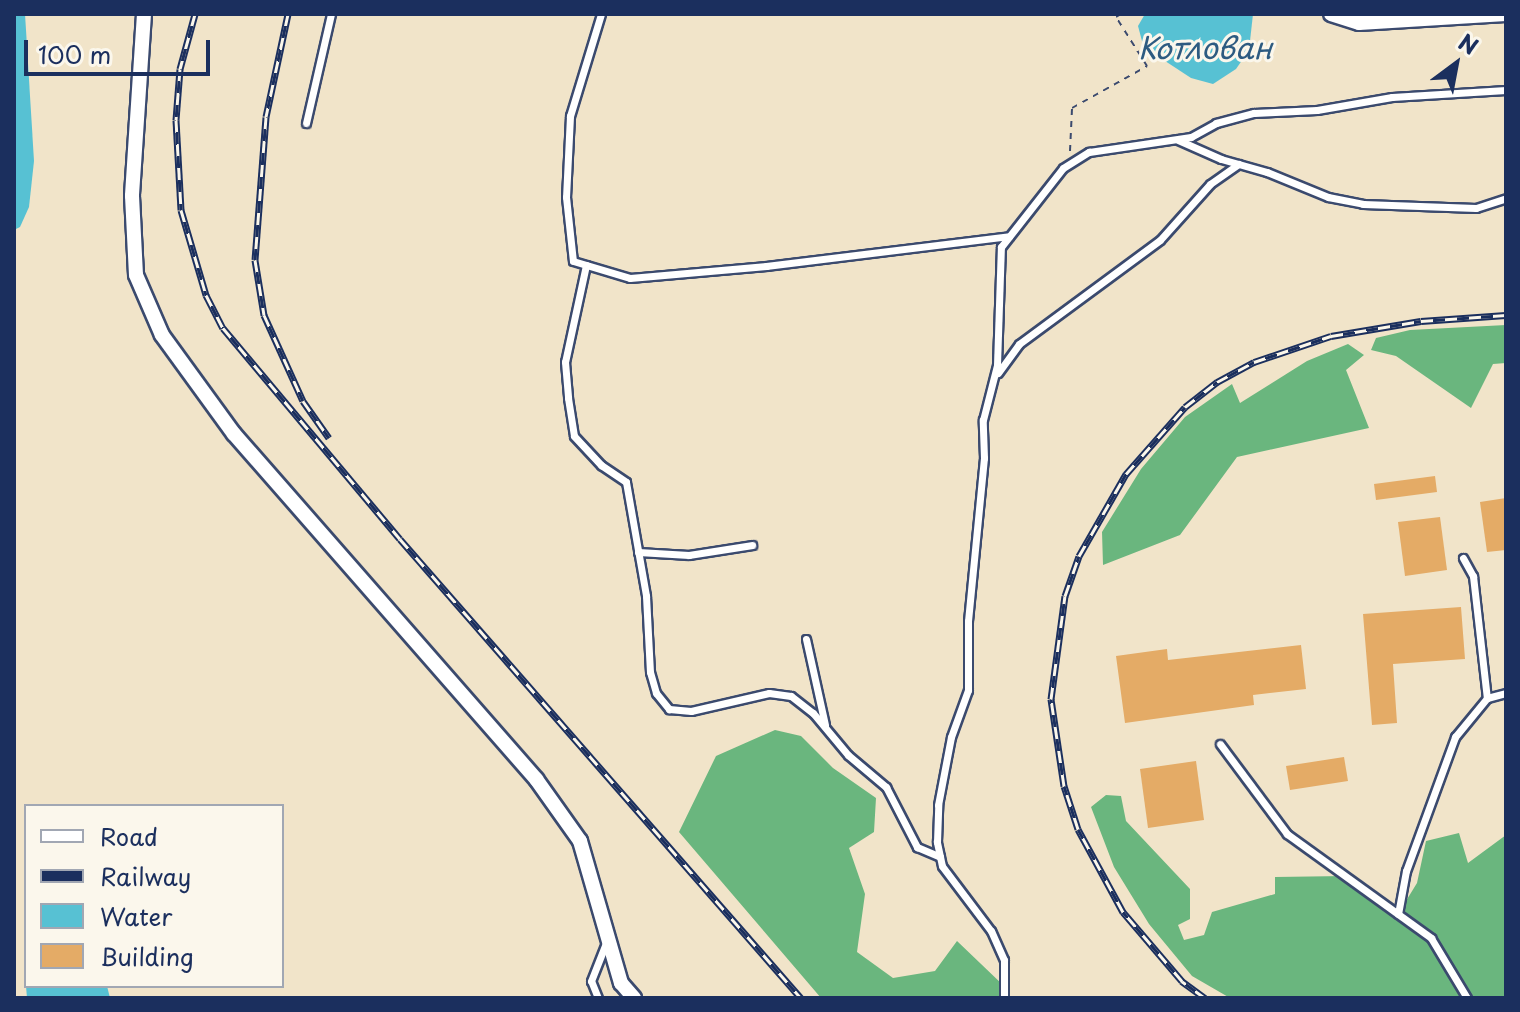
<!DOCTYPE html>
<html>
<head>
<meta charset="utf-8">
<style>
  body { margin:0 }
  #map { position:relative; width:1520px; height:1012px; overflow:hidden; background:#f1e4c9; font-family:"Playpen Sans",sans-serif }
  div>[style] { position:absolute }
  .forest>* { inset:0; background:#6ab67e }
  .water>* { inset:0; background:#57c1d3 }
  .building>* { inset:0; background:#e4ab66 }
  .path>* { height:2px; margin-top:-1px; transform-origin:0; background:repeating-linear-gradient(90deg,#3b4a6e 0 6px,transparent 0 12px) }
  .roads { filter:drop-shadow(2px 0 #3b4a6e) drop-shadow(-2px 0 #3b4a6e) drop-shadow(0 2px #3b4a6e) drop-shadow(0 -2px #3b4a6e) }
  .lane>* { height:7px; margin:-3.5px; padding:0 3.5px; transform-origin:3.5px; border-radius:3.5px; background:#fff }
  .street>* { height:14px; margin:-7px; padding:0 7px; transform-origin:7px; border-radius:7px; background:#fff }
  .rail>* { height:7px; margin-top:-3.5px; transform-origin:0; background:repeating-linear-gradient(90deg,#fbf7ec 0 12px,#1b2f5e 0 24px); box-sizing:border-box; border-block:2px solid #1b2f5e }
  span { translate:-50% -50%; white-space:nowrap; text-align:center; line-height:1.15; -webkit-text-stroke:6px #fbf7ec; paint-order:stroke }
  .water-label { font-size:30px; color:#2d5b81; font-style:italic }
  .frame { position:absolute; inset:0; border:16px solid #1b2f5e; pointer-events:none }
  .legend { position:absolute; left:24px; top:804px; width:260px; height:184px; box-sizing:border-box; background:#fbf7ec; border:2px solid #a1a7b3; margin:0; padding:10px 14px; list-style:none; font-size:24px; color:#1b2f5e }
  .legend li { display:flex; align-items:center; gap:16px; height:40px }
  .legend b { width:40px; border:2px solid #a1a7b3 }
  .north { position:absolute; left:1416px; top:24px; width:80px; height:80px; -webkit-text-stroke:6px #fbf7ec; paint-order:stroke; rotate:32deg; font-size:22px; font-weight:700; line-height:32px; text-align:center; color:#1b2f5e }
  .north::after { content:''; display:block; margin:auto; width:28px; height:36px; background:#1b2f5e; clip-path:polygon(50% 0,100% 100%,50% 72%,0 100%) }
  .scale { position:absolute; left:24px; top:40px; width:186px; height:36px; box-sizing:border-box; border:4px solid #1b2f5e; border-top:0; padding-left:10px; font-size:24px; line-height:28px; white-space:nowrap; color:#1b2f5e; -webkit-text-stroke:6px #fbf7ec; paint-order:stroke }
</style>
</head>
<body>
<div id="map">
  <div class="forest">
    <i style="clip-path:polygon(1506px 325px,1506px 363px,1493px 364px,1471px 408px,1396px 356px,1371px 350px,1376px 338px,1410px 330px)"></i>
    <i style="clip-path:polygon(1348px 344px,1364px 355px,1346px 370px,1369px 428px,1237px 457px,1180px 535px,1103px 565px,1102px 532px,1141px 469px,1185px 417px,1232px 384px,1240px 403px,1307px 361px)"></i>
    <i style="clip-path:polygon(775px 730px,801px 736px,833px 768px,876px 798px,874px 832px,849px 848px,865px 894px,857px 952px,893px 978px,935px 971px,957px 941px,1004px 986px,1004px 998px,821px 998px,679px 832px,716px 756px)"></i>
    <i style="clip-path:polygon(1106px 795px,1121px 796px,1126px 821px,1190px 889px,1190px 919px,1178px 925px,1184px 940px,1204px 935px,1212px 912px,1275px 894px,1275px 877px,1345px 876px,1398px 914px,1417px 883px,1426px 841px,1459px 833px,1468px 863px,1506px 835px,1506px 998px,1230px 998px,1192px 976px,1149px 924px,1114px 867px,1091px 807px)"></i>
  </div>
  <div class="water">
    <i style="clip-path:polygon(14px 14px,25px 14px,34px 161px,29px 207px,20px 227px,14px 230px)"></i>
    <i style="clip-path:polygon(1145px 14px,1253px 14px,1249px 50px,1236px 69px,1213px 84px,1191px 78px,1159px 57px,1142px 41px,1138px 26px)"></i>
    <i style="clip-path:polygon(26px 986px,107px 986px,110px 998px,27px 998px)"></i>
  </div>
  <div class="building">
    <i style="clip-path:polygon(1435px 476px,1437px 492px,1376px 500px,1374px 484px)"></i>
    <i style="clip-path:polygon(1506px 498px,1506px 550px,1487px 552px,1480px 502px)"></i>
    <i style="clip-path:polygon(1440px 517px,1447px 570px,1405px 576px,1398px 522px)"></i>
    <i style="clip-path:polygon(1461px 607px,1465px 659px,1393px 664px,1397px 723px,1372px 725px,1363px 614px)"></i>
    <i style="clip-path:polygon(1301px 645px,1306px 689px,1253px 695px,1254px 705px,1125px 723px,1116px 656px,1167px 649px,1168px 660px)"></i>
    <i style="clip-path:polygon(1344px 757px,1348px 781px,1290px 790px,1286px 766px)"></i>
    <i style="clip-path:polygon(1196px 761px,1204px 820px,1148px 828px,1140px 769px)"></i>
  </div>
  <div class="path">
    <i style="left:1070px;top:151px;width:43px;rotate:-87.3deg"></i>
    <i style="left:1072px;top:108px;width:86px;rotate:-29.2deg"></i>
    <i style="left:1147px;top:66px;width:58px;rotate:-122.3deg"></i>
    <i style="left:1116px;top:17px;width:6px;rotate:-31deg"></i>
  </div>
  <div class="roads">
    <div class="lane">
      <i style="left:601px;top:14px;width:107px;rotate:106.9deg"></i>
      <i style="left:570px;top:116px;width:81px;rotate:92.8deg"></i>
      <i style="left:566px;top:197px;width:64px;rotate:83.8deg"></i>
      <i style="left:573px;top:261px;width:59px;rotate:16.6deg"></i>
      <i style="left:630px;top:278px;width:137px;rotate:-5deg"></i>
      <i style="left:766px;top:266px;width:245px;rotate:-7deg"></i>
      <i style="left:306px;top:123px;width:112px;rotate:-77.1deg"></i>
      <i style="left:1178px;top:140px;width:47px;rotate:23.8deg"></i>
      <i style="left:1221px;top:159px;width:48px;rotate:15.8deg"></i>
      <i style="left:1267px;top:172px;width:66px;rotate:22.3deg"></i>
      <i style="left:1328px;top:197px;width:36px;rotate:11deg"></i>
      <i style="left:1363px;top:204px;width:113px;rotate:2deg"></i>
      <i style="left:1476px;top:208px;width:32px;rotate:-18deg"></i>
      <i style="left:586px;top:265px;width:99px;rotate:102.2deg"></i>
      <i style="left:565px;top:362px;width:36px;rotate:85deg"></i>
      <i style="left:568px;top:398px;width:38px;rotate:81deg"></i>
      <i style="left:574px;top:436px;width:40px;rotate:47deg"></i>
      <i style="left:601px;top:465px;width:30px;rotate:34deg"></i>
      <i style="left:626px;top:482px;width:116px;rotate:80deg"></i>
      <i style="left:646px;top:596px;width:76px;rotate:87deg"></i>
      <i style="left:650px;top:672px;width:22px;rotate:74deg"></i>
      <i style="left:656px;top:693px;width:21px;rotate:51deg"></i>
      <i style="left:669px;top:709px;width:22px;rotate:5deg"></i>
      <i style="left:691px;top:711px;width:80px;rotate:-13deg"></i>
      <i style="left:769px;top:693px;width:22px;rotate:8deg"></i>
      <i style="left:791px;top:696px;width:28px;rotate:38deg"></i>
      <i style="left:813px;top:713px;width:55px;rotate:50.2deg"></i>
      <i style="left:848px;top:755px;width:50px;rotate:40.1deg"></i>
      <i style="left:886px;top:787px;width:68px;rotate:62.7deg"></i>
      <i style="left:917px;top:847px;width:25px;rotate:23deg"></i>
      <i style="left:998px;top:373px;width:36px;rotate:-54deg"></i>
      <i style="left:1019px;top:344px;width:175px;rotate:-36.4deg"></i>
      <i style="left:1160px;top:240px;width:75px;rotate:-48.2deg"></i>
      <i style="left:1210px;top:184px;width:35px;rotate:-35deg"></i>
      <i style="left:638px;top:552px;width:51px;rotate:3.4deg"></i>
      <i style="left:689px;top:555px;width:64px;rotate:-9deg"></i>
      <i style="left:1463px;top:558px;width:21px;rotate:61deg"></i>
      <i style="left:1473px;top:576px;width:123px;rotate:83.5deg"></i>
      <i style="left:806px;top:639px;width:88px;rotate:77.5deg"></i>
      <i style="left:1220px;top:744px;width:112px;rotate:53.3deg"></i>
      <i style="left:1287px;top:834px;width:178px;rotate:35.8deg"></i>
      <i style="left:1431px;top:938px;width:70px;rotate:59deg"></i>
      <i style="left:1398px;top:914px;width:44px;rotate:-79.5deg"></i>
      <i style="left:1406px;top:871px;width:143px;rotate:-69.9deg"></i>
      <i style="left:1455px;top:737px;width:50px;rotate:-50.6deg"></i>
      <i style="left:1487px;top:698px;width:20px;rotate:-15deg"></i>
      <i style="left:598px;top:998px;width:18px;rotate:-112deg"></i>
      <i style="left:591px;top:981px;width:41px;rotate:-68.5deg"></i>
      <i style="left:1004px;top:998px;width:38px;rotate:-90deg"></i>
      <i style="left:1004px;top:960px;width:32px;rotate:-114deg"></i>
      <i style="left:991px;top:931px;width:81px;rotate:-127deg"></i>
      <i style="left:942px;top:866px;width:25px;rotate:-102deg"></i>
      <i style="left:937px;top:842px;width:37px;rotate:-88deg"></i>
      <i style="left:938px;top:805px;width:69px;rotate:-79.2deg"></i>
      <i style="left:951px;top:737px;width:50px;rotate:-70.1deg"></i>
      <i style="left:968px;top:690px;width:69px;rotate:-90deg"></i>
      <i style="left:968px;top:621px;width:164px;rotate:-84.4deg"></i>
      <i style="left:984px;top:458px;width:38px;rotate:-92deg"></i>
      <i style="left:983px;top:420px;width:57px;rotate:-75.7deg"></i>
      <i style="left:997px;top:365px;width:118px;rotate:-88.1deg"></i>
      <i style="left:1001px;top:247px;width:100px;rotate:-51.9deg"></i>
      <i style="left:1063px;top:168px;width:31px;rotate:-32deg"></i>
      <i style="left:1089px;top:152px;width:103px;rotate:-8.4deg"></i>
      <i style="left:1191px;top:137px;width:29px;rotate:-29deg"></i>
      <i style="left:1216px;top:123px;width:39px;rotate:-15deg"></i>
      <i style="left:1254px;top:113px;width:63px;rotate:-2.7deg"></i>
      <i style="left:1317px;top:110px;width:76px;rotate:-9.8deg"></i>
      <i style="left:1392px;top:97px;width:114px;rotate:-3.5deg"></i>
    </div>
    <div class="street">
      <i style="left:144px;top:14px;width:182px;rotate:93.8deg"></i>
      <i style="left:132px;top:196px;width:79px;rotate:87.1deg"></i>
      <i style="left:136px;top:275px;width:65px;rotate:66.6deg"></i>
      <i style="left:162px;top:335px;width:122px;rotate:54deg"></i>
      <i style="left:234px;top:434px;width:459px;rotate:48.8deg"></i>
      <i style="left:536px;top:779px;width:76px;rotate:54.6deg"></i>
      <i style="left:580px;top:841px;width:148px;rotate:73.9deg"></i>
      <i style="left:621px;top:983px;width:20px;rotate:49deg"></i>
      <i style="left:1331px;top:14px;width:29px;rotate:18deg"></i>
      <i style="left:1359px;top:23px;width:147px;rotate:-3.5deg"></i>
    </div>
  </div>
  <div class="rail">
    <i style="left:195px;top:14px;width:57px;rotate:105.3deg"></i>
    <i style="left:180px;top:69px;width:51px;rotate:94.5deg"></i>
    <i style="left:176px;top:120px;width:90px;rotate:86.8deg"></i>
    <i style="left:181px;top:210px;width:89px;rotate:73.6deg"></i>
    <i style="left:206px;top:295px;width:37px;rotate:63deg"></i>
    <i style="left:223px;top:328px;width:275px;rotate:50deg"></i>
    <i style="left:400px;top:539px;width:609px;rotate:48.86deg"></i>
    <i style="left:288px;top:14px;width:105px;rotate:102.1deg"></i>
    <i style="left:266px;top:117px;width:143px;rotate:94.4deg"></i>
    <i style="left:255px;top:260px;width:56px;rotate:80.7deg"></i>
    <i style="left:264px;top:315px;width:94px;rotate:65.6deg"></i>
    <i style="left:303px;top:401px;width:45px;rotate:54.9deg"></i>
    <i style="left:1205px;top:998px;width:29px;rotate:-144deg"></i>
    <i style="left:1182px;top:981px;width:91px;rotate:-130.5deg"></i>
    <i style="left:1123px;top:912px;width:94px;rotate:-118.5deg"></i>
    <i style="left:1078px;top:829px;width:45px;rotate:-108deg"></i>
    <i style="left:1064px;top:786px;width:88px;rotate:-98.5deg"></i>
    <i style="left:1051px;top:699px;width:104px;rotate:-82.3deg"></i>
    <i style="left:1065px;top:596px;width:42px;rotate:-70.7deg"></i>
    <i style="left:1079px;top:556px;width:95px;rotate:-60.2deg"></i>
    <i style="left:1126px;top:474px;width:89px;rotate:-48.6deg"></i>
    <i style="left:1185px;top:407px;width:41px;rotate:-38deg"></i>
    <i style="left:1217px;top:382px;width:42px;rotate:-28.4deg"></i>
    <i style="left:1254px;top:362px;width:81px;rotate:-18.7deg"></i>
    <i style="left:1331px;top:336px;width:91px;rotate:-9.5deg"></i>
    <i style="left:1421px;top:321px;width:85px;rotate:-4deg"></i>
  </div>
  <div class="water-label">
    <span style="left:1205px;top:47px">Котлован</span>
  </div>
  <div class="frame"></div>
  <ul class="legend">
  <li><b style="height:10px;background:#fff"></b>Road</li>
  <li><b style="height:10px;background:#1b2f5e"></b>Railway</li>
  <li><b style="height:22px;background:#57c1d3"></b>Water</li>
  <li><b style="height:22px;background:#e4ab66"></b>Building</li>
  </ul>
  <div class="north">N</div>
  <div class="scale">100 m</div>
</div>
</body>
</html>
